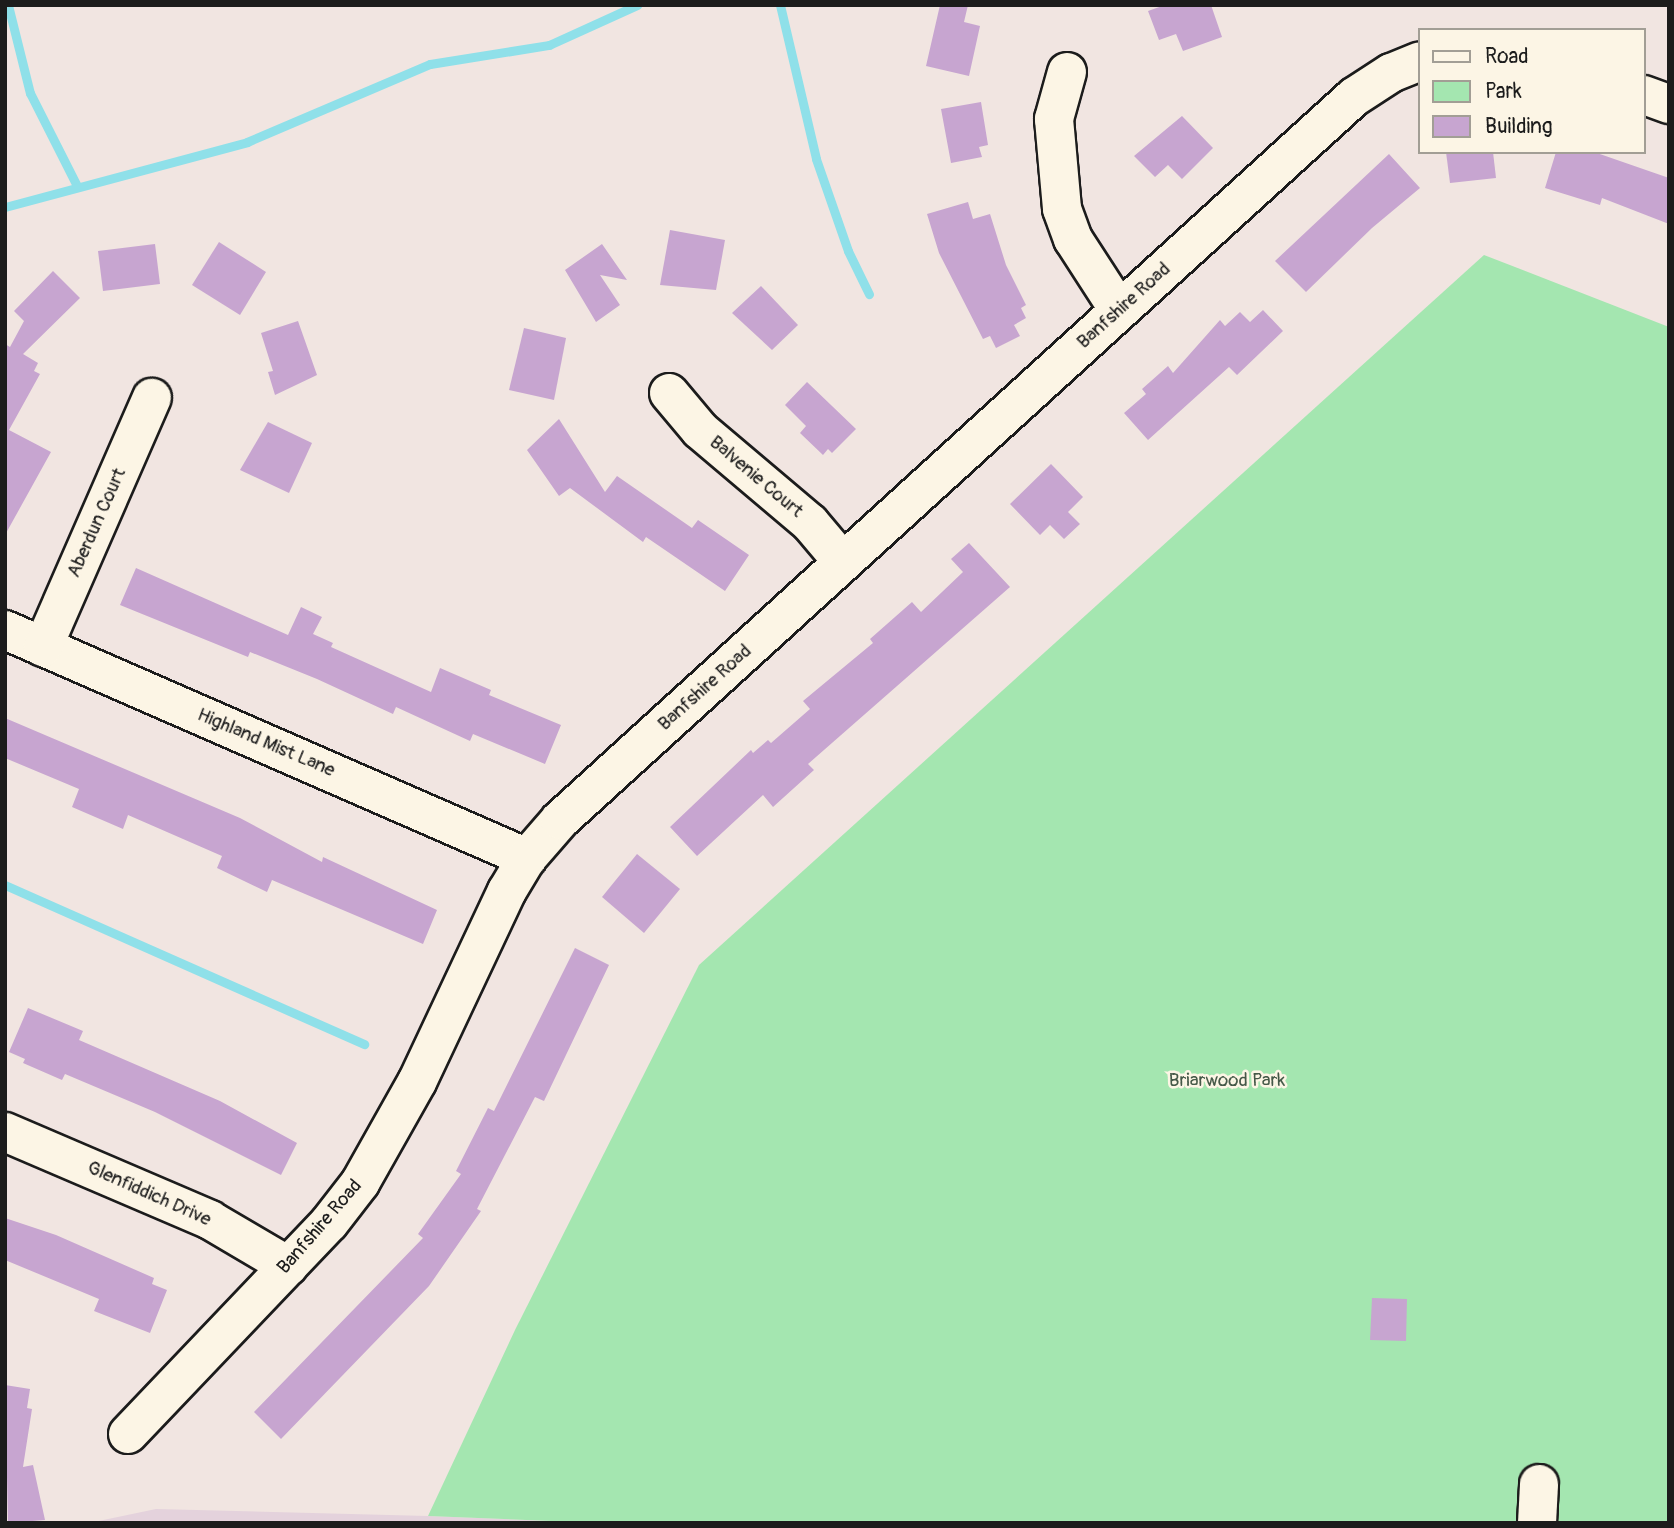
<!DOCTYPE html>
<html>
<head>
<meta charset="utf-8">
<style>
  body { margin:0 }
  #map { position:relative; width:1674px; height:1528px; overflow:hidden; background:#f1e5e1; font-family:Pangolin,sans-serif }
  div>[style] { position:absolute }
  .built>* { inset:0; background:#e4d2dc }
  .green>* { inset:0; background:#a4e6b0 }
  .stream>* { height:9px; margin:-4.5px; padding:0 4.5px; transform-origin:4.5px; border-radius:4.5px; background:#8fe0e9 }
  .building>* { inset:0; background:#c7a5d0 }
  .roads { filter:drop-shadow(2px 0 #1c1c1c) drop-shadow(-2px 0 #1c1c1c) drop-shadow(0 2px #1c1c1c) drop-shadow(0 -2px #1c1c1c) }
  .minor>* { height:38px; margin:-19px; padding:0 19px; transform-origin:19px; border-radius:19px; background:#fcf5e5 }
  span { translate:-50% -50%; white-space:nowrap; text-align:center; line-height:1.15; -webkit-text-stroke:5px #fcf5e5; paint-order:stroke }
  .street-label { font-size:19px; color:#1c1c1c }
  .park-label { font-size:19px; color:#455948 }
  .frame { position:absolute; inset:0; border:7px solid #1c1c1c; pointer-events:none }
  .legend { position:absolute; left:1418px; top:28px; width:228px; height:126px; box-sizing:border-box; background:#fcf5e5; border:2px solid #a29e95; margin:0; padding:9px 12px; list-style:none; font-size:21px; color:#1c1c1c }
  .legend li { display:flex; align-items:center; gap:14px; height:35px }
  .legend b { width:35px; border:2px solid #a29e95 }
</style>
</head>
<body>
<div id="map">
  <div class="built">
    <i style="clip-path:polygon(156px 1509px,428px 1516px,600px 1523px,89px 1523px)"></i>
  </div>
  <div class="green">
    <i style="clip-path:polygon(1484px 255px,1669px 327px,1669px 1523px,600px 1523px,428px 1516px,515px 1330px,699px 965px)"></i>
  </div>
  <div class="stream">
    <i style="left:8px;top:5px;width:91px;rotate:76deg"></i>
    <i style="left:30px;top:93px;width:104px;rotate:63.2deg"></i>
    <i style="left:780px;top:5px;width:158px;rotate:76.8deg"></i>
    <i style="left:816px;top:159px;width:97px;rotate:70.8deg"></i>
    <i style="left:848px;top:251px;width:48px;rotate:64deg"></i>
    <i style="left:5px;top:207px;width:251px;rotate:-15deg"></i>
    <i style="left:247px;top:142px;width:199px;rotate:-23.1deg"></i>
    <i style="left:430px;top:64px;width:121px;rotate:-9.1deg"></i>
    <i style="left:549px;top:45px;width:97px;rotate:-24.4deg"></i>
    <i style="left:5px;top:885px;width:393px;rotate:23.9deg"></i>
  </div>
  <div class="building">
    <i style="clip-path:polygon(940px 5px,968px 5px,964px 22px,980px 26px,969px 76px,926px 66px)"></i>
    <i style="clip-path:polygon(1165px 5px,1211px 5px,1222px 37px,1183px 51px,1176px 34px,1159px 40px,1148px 11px)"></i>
    <i style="clip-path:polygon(981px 102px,988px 145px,979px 147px,982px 157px,951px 163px,941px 109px)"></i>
    <i style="clip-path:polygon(1182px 116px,1213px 148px,1182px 179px,1168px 165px,1155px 177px,1134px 156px)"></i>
    <i style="clip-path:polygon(1446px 152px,1493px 152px,1496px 178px,1450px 183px)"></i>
    <i style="clip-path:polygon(1556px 152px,1594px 152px,1669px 178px,1669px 224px,1602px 198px,1600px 205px,1545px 188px)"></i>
    <i style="clip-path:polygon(1389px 154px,1420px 188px,1372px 228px,1306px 292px,1275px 261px)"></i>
    <i style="clip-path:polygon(968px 202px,973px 219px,990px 214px,1006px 265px,1026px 305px,1021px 308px,1026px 318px,1014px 325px,1020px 336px,996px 348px,990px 336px,983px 339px,939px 253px,927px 214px)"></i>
    <i style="clip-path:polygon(670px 230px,725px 240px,716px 290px,660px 285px)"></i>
    <i style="clip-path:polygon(219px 242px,266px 272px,240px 315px,192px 285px)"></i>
    <i style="clip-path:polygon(155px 244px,160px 284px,103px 291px,98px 251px)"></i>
    <i style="clip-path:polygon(602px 244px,627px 280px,600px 275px,620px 305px,596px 322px,565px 270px)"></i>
    <i style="clip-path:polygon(53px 271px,80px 298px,23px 354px,38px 363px,34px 371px,40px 374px,9px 430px,51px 452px,5px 535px,5px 344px,10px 347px,24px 321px,14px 311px)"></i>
    <i style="clip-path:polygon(761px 286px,798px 325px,772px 350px,732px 313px)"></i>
    <i style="clip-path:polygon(1263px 310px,1283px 331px,1237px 375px,1229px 367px,1148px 440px,1124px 413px,1146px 394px,1142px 389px,1168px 366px,1173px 373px,1220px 320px,1225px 326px,1240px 312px,1250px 322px)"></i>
    <i style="clip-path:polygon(298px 321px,317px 375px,275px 395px,268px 372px,273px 371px,261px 333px)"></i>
    <i style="clip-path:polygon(524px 328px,566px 338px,554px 400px,509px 390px)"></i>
    <i style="clip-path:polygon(807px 382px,856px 429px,832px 453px,828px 449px,823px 455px,800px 433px,806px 426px,785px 405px)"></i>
    <i style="clip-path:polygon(559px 419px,605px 492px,617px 476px,692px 528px,698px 520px,749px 555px,725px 591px,646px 537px,643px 542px,570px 488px,559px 496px,527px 450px)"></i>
    <i style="clip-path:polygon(268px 422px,312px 443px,289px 493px,240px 470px)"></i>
    <i style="clip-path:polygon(1051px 464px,1083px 497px,1068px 512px,1080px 524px,1064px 539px,1050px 525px,1040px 535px,1010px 504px)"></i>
    <i style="clip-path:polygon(969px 543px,1010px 587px,808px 764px,814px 770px,773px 807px,763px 795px,697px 856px,670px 827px,751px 750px,753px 753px,768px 740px,771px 743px,810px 709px,803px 701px,873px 643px,870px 639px,912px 602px,921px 612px,963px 572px,951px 559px)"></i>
    <i style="clip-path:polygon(136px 568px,288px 635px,301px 607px,322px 617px,313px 634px,333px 643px,331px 647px,431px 692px,440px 668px,491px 690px,489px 695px,561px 725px,545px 764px,473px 734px,470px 741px,396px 707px,393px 714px,317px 679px,250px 652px,248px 657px,120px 605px)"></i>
    <i style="clip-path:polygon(5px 718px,240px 818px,322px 862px,323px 857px,437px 910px,423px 944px,272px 880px,267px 892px,217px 868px,222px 856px,128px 815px,123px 829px,72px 807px,79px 789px,5px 758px)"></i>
    <i style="clip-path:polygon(637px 854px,680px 889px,644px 933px,602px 897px)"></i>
    <i style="clip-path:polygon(575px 948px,609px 965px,544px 1101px,535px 1097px,477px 1209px,481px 1211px,429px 1286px,281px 1439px,254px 1412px,423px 1238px,418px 1234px,461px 1174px,456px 1171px,488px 1108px,494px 1111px)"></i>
    <i style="clip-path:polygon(28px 1008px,83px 1031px,79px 1040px,220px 1101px,297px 1143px,281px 1175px,155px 1112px,65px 1074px,62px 1080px,23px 1063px,25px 1059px,9px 1052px)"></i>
    <i style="clip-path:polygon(5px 1218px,56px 1235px,154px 1278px,152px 1284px,167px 1290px,150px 1333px,94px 1311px,99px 1299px,5px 1260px)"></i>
    <i style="clip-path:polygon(1372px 1298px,1407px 1299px,1406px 1341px,1370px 1340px)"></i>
    <i style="clip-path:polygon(5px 1385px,30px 1389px,27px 1408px,32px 1409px,23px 1467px,33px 1465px,45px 1520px,8px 1523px)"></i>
  </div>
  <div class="roads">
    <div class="minor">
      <i style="left:1067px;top:72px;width:49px;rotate:105.5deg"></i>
      <i style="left:1054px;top:119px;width:90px;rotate:84.9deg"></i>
      <i style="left:1062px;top:209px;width:32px;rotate:70deg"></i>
      <i style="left:1073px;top:239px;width:85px;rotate:57.1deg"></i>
      <i style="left:1644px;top:95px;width:27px;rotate:20deg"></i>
      <i style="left:669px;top:393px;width:48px;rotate:50deg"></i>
      <i style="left:700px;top:430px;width:144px;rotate:40.2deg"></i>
      <i style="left:810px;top:523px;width:51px;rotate:49.8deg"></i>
      <i style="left:5px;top:630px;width:570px;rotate:23.59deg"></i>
      <i style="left:43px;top:647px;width:272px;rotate:-66.4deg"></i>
      <i style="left:5px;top:1132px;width:223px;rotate:23.2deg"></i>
      <i style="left:210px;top:1220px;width:91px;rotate:30.5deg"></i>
      <i style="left:128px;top:1434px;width:291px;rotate:-46.4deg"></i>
      <i style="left:329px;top:1223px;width:51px;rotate:-52.2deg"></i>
      <i style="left:360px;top:1183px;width:116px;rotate:-60.6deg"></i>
      <i style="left:417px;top:1082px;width:211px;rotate:-64.8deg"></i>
      <i style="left:507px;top:891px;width:39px;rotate:-59deg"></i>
      <i style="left:527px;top:858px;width:50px;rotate:-49deg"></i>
      <i style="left:560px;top:820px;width:1074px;rotate:-42.32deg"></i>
      <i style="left:1354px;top:97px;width:44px;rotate:-33deg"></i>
      <i style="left:1391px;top:73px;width:31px;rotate:-22deg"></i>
      <i style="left:1537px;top:1523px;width:39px;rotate:-87deg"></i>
    </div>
  </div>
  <div class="street-label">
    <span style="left:1124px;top:306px;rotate:-42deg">Banfshire Road</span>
    <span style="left:756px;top:477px;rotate:40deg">Balvenie Court</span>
    <span style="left:97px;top:523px;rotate:-66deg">Aberdun Court</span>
    <span style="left:705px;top:688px;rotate:-42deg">Banfshire Road</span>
    <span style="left:266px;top:743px;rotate:23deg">Highland Mist Lane</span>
    <span style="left:149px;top:1194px;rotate:24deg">Glenfiddich Drive</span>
    <span style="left:320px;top:1227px;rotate:-49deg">Banfshire Road</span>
  </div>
  <div class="park-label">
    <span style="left:1227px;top:1081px">Briarwood Park</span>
  </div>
  <div class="frame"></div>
  <ul class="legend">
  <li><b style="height:9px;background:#fcf5e5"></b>Road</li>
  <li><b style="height:19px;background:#a4e6b0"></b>Park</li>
  <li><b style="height:19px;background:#c7a5d0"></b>Building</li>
  </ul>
</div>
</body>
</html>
